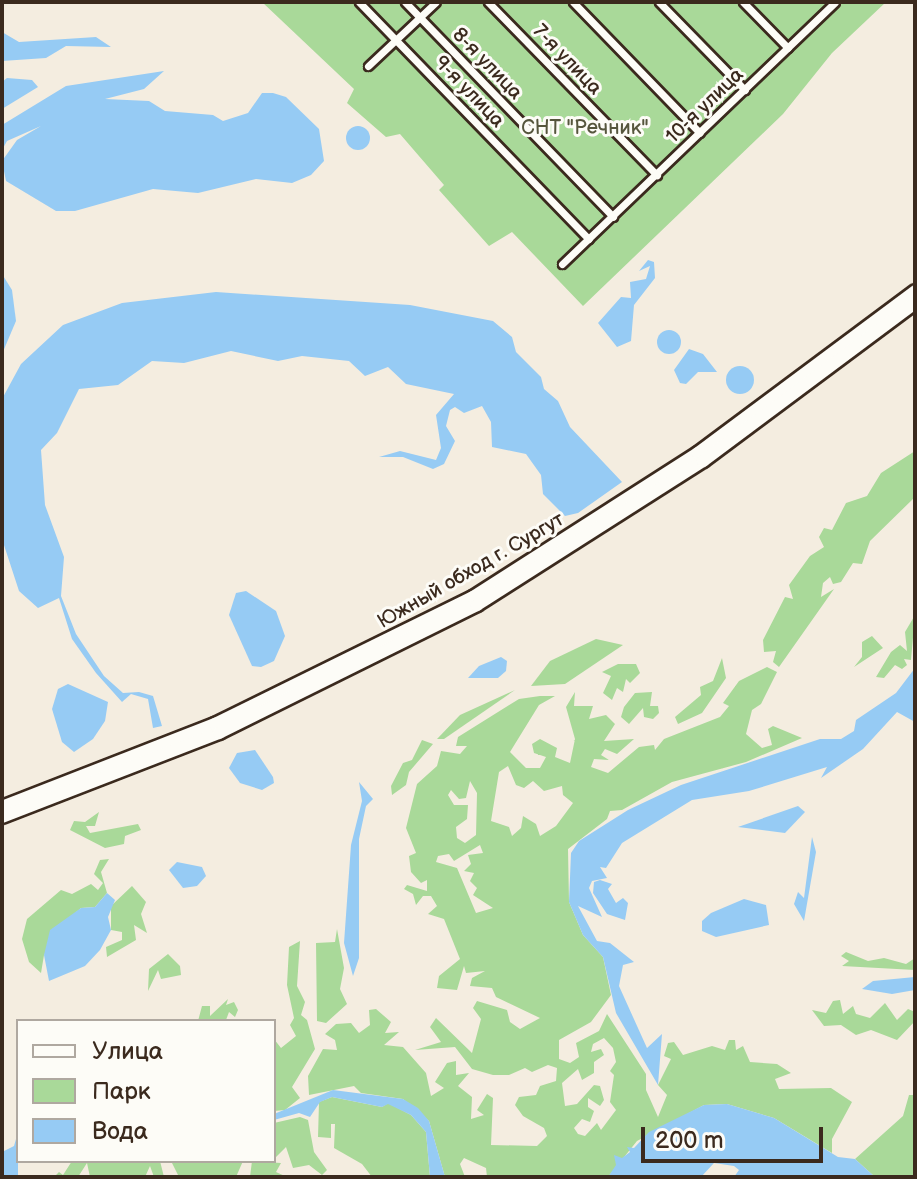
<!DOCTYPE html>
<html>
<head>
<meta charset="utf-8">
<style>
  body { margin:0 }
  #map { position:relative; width:917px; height:1179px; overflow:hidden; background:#f4ede0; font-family:"Balsamiq Sans",sans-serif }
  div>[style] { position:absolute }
  .green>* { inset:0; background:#a9d999 }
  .water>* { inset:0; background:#96cbf4 }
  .round { border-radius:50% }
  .roads { filter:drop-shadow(2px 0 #3b2a1e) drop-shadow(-2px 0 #3b2a1e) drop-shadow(0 2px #3b2a1e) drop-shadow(0 -2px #3b2a1e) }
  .street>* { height:7px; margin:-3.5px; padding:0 3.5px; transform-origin:3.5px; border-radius:3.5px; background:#fdfcf7 }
  .highway>* { height:12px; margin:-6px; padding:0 6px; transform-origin:6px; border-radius:6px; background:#fdfcf7 }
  span { translate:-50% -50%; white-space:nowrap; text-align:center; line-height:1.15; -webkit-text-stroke:6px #fdfcf7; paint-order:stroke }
  .street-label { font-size:20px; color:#3b2a1e }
  .park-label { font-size:20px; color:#56563d }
  .frame { position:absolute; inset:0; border:4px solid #3b2a1e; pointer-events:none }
  .legend { position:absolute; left:16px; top:1019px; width:260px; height:144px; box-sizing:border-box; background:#fdfcf7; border:2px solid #afa8a0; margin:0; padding:10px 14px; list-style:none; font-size:24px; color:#3b2a1e }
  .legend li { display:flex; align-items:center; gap:16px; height:40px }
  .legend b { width:40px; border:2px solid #afa8a0 }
  .scale { position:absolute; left:641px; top:1127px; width:182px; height:36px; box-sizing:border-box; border:4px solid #3b2a1e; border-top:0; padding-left:10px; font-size:24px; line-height:28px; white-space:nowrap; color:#3b2a1e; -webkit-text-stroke:6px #fdfcf7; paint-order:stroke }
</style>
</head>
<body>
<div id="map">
  <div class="green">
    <i style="clip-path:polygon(262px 2px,886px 2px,832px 53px,783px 114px,583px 306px,512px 232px,489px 246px,439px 190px,444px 185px,400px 134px,386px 137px,347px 103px,354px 89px)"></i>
    <i style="clip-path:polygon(915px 451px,915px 497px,870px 541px,862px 564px,853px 563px,841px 582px,833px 584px,830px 577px,823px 583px,821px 597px,834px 589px,779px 667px,773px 662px,776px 651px,764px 652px,763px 640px,785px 597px,793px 599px,789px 585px,810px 556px,824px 547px,819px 537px,824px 528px,832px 530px,846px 503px,867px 496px,881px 473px)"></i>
    <i style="clip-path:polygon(915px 615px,911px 660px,904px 659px,907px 665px,902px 669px,895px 665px,884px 678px,876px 677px,891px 652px,900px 645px,907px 651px,905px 632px)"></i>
    <i style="clip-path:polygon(872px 636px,883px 648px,854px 667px,862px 657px,862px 642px)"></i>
    <i style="clip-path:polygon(596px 639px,623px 645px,565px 684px,531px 686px,550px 661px)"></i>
    <i style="clip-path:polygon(722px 658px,726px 678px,702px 713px,678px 724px,675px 717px,701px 695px,700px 687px,713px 681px)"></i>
    <i style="clip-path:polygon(618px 664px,636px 664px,640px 673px,630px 683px,626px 679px,623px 692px,617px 688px,612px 700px,603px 693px,611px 676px,602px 672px)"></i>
    <i style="clip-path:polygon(evenodd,767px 667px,777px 672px,761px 704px,752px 710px,746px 734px,762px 748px,772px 745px,768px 729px,773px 726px,802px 738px,746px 762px,672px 782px,622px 810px,610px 811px,607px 819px,568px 849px,569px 902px,583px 935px,603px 957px,611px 995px,591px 1022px,559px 1040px,559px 1059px,570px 1063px,579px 1057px,576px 1043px,599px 1031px,607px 1014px,646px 1074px,646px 1090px,658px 1117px,667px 1095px,658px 1085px,671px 1059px,664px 1056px,668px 1043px,674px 1042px,683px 1055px,712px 1046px,725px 1050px,729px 1040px,735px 1040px,736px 1050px,743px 1046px,750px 1062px,777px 1064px,791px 1073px,775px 1079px,779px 1089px,831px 1088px,852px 1102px,832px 1139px,832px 1153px,774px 1118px,727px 1104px,704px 1105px,637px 1141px,608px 1177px,487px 1177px,486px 1168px,464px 1158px,460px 1164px,465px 1177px,445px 1177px,429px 1121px,403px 1099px,361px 1093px,354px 1086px,309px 1095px,308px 1076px,323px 1049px,337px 1050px,335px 1040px,325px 1034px,336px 1024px,351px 1023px,359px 1033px,370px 1025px,369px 1010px,376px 1009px,391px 1022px,385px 1033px,399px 1032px,384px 1045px,403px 1047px,426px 1073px,431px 1096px,444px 1088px,435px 1082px,447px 1063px,456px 1061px,456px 1075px,469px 1073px,458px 1086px,472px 1097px,471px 1119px,484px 1115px,477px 1110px,487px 1094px,493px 1098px,491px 1145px,537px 1146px,547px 1136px,544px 1128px,523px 1116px,515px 1105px,519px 1097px,536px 1095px,540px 1086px,556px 1081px,557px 1068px,548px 1065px,532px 1072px,525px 1068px,509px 1075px,493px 1075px,472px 1069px,455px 1047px,415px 1050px,441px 1042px,430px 1027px,436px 1018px,472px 1053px,481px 1019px,473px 1008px,477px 1001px,507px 1010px,510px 1022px,520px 1029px,540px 1018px,496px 997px,492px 988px,470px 986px,472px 978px,485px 971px,466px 973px,464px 966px,457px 990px,437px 988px,439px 976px,460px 959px,444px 919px,428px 914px,437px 906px,431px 896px,423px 896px,416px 905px,413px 894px,404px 889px,407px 885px,427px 891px,427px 880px,421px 883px,411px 872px,409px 856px,416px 853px,406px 828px,417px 784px,437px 766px,441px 751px,460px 754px,467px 746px,456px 746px,458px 737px,519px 699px,540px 696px,555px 696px,539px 705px,510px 752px,526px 768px,540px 768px,546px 757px,534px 753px,532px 744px,540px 739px,557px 748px,555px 757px,570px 763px,575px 739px,566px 707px,575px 692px,574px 706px,593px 706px,589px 719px,606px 715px,615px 724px,604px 741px,634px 739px,617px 754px,605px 749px,601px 755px,609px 760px,594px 759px,591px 767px,608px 773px,639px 747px,654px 745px,655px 750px,664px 739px,720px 717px,729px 706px,723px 703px,739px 681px,767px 667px,508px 766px,516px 785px,524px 788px,533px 781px,544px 791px,562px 786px,563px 795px,573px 803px,556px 826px,540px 836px,536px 824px,523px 816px,521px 828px,512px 836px,509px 827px,491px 821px,499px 772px,508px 766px,767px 667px,470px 781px,477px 793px,476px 835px,465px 843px,457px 838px,456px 827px,467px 819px,468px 805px,454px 805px,448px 795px,451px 790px,459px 799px,466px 798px,470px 781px,767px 667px,480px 845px,483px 853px,468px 855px,471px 864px,464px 871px,474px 873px,470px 881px,477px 888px,473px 895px,493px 908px,476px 913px,457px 868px,436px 862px,438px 856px,449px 854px,454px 861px,480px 845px,767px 667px,604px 1038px,613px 1048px,616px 1062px,610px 1071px,614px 1075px,610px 1102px,616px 1110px,601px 1130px,597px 1123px,585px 1136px,578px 1134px,574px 1128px,582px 1119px,590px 1122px,594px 1111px,588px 1107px,588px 1098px,600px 1106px,604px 1100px,600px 1086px,594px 1085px,577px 1104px,565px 1106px,562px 1083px,578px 1069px,582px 1080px,594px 1073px,594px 1062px,604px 1055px,601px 1049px,591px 1052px,593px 1044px,604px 1038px)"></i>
    <i style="clip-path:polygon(515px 690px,444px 739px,437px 739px,460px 715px)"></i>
    <i style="clip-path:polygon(652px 692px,650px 706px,658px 706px,659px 713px,653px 719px,644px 717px,643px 708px,629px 724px,621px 717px,624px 707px,635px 693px)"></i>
    <i style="clip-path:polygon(422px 740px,433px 744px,409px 772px,406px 785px,392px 795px,391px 786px,403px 763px,412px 760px)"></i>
    <i style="clip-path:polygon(99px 812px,95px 826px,86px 826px,90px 833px,138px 824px,141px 830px,125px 836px,124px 844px,105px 848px,70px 830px,74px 821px,85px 822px)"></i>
    <i style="clip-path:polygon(109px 859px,101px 872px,107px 893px,95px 907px,81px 908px,67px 920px,44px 955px,41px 973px,29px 962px,22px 939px,27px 919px,61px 890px,72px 894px,91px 884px,98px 890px,103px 883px,94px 874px,100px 860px)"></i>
    <i style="clip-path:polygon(132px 886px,146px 902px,141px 914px,147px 933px,134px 925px,136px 940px,107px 957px,106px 947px,122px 940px,122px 932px,111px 930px,111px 906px)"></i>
    <i style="clip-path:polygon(337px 929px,344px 968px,340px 989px,347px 1004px,326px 1023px,317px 1021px,316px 943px,335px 942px)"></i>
    <i style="clip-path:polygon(300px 941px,297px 986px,305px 1002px,301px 1015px,307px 1020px,315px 1049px,292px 1087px,300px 1098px,285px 1110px,274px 1111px,274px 1039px,281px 1048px,296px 1036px,290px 1025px,294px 1018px,287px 985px,289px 947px)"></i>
    <i style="clip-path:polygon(846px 952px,868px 961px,884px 958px,906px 964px,915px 958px,915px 970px,842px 966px,849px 961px,841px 956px)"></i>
    <i style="clip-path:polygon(168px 954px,180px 966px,181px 975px,161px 979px,158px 970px,148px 991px,149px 969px)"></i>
    <i style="clip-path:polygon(228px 999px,226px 1005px,234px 1002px,238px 1010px,235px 1017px,229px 1012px,226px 1020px,198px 1021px,202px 1006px,210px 1006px,210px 1016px)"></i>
    <i style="clip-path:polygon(840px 1000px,843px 1014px,853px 1006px,856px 1014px,870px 1018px,885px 1003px,897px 1020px,908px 1009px,915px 1012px,915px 1021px,897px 1040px,871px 1030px,856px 1035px,841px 1025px,824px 1026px,812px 1010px,826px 1013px,833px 1001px)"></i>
    <i style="clip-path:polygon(909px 1095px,915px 1095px,915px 1177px,875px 1177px,855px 1159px,903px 1116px)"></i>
    <i style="clip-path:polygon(332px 1097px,382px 1107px,388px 1103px,411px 1115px,426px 1132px,430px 1177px,372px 1177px,362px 1164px,334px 1148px,335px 1124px,331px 1124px,331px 1138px,318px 1137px,319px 1102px)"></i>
    <i style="clip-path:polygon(300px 1117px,308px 1120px,314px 1152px,327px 1170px,322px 1175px,309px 1165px,293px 1168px,286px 1147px,274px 1159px,274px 1123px)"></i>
    <i style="clip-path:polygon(72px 1161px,160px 1161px,164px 1177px,154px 1177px,150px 1166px,145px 1177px,90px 1177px,87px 1163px,78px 1177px,54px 1177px,59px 1172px,63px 1175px)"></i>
    <i style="clip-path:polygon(171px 1161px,243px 1161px,236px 1177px,179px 1177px)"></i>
    <i style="clip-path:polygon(252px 1161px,281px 1163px,276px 1172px,287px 1177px,250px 1177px)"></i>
  </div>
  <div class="water">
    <i style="clip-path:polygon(2px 32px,19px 42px,96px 37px,111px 47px,66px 46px,46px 58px,2px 61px)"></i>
    <i style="clip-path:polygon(164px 71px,144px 89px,105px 99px,149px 101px,165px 111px,213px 115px,223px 121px,248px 113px,262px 93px,273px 93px,286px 97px,319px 129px,324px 161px,311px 175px,292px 183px,256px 179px,198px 193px,153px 189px,75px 211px,56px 211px,6px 181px,2px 161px,17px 140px,41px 126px,7px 141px,2px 150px,2px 125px,66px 86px)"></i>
    <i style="clip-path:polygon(7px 78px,32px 80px,38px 87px,2px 109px,2px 82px)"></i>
    <i class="round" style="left:346px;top:126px;width:24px;height:24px"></i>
    <i style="clip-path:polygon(648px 260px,654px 262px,655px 278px,634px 305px,631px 341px,617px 347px,598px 323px,621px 297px,631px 298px,630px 282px,646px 279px,650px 266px,639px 271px)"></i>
    <i style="clip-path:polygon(2px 274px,12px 290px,16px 321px,2px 354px)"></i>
    <i style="clip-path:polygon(216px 292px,410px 305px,493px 321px,512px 337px,516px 352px,541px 377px,544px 389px,558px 401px,570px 427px,622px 482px,578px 513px,565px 516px,543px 494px,541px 475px,526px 454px,492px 447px,491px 422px,482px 406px,464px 413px,455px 407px,450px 410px,446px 426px,455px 441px,444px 464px,433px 469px,403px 457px,379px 457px,400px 451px,436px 460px,441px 448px,436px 415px,454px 394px,406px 384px,388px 367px,365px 376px,349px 361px,302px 356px,278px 361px,231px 351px,184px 363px,152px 361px,118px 385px,79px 389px,57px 433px,41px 450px,45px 505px,64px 557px,61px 596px,76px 634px,104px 676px,123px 693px,139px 692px,153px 696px,162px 726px,153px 728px,148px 699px,131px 694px,122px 702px,96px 673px,72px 639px,59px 598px,38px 608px,19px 591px,2px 539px,2px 399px,21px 364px,63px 325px,122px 303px)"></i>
    <i class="round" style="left:657px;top:330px;width:24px;height:24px"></i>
    <i style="clip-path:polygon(689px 349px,703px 354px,717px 372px,698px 372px,686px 384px,680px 383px,674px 370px)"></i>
    <i class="round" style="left:726px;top:366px;width:28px;height:28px"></i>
    <i style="clip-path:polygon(246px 591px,276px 611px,285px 636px,274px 661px,261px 667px,252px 666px,229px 615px,236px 593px)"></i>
    <i style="clip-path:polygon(501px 657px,507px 661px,506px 671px,498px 678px,468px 678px,479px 666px)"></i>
    <i style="clip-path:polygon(915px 668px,915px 722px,897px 712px,863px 749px,821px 778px,827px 767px,749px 791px,692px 800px,622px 843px,606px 868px,600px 867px,607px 878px,592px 881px,589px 888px,602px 917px,578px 906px,597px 941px,610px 943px,634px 962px,623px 965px,619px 986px,647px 1048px,662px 1034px,658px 1085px,616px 1013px,603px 957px,583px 935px,569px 902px,571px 853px,579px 841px,628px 810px,681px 785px,820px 739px,841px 739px,854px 731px,856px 720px,896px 693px)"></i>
    <i style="clip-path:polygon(68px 684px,108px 702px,105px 721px,93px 739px,74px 752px,62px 742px,52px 709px,58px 689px)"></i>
    <i style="clip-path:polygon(255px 750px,273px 777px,274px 783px,262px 790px,240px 783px,229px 768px,237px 753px)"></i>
    <i style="clip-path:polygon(359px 782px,373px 799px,366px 806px,359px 839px,359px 958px,353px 976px,344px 943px,351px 845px,362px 801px)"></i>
    <i style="clip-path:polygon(798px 806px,805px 812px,785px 833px,738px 827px)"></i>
    <i style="clip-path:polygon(812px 837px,816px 852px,804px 921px,794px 904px,798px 892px,804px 898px)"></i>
    <i style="clip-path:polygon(177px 862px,202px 867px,206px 876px,197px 886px,183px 888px,169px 870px)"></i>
    <i style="clip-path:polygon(600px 880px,612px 884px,608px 889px,616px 903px,623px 898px,628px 903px,625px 920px,607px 914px,593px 893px,594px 882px)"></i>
    <i style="clip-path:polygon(107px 893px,115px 900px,108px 917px,111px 930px,100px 950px,85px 966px,49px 981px,44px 955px,50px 930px,81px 908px,95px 907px)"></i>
    <i style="clip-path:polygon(744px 899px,766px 905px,769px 925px,716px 937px,702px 931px,702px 921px,711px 913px)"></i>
    <i style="clip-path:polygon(915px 977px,915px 990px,892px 994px,862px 989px,873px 981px)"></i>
    <i style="clip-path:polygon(333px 1090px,403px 1099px,418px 1108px,429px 1121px,445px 1177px,430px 1177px,426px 1132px,411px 1115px,388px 1104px,382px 1107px,332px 1097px,320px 1102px,310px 1117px,299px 1113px,274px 1120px,274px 1114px)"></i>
    <i style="clip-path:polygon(727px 1104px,774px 1118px,838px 1157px,855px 1159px,875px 1177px,734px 1177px,739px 1170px,734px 1166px,714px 1163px,701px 1177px,608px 1177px,616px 1165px,614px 1155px,622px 1158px,630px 1152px,627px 1147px,634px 1148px,649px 1132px,704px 1105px)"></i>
    <i style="clip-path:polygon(18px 1132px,18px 1177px,2px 1177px,2px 1152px,14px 1146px)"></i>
  </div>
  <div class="roads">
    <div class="street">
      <i style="left:359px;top:2px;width:330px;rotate:45.9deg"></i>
      <i style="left:405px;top:2px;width:299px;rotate:45.9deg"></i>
      <i style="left:488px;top:2px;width:242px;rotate:45.7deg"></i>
      <i style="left:573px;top:2px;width:182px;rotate:45.9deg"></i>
      <i style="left:659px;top:2px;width:123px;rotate:45.7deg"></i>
      <i style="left:743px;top:2px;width:64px;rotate:45.6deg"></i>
      <i style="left:368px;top:66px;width:93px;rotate:-43.3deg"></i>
      <i style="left:562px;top:264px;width:378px;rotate:-43.8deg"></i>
    </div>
    <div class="highway">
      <i style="left:2px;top:807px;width:229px;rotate:-21.3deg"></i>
      <i style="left:215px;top:724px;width:288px;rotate:-26.2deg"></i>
      <i style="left:473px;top:597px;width:267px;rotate:-32.6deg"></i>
      <i style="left:698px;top:453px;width:271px;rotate:-36.7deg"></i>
      <i style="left:2px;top:817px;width:233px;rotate:-21.2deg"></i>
      <i style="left:219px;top:733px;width:288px;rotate:-26.4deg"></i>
      <i style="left:477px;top:605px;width:268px;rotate:-32.5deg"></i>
      <i style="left:703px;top:461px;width:264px;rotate:-36.7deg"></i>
    </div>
  </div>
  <div class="street-label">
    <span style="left:567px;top:60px;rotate:46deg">7-я улица</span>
    <span style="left:487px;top:64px;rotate:46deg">8-я улица</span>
    <span style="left:469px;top:92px;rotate:46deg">9-я улица</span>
    <span style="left:705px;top:106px;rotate:-44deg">10-я улица</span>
    <span style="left:471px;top:571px;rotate:-30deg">Южный обход г. Сургут</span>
  </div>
  <div class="park-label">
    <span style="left:585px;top:128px">СНТ "Речник"</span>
  </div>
  <div class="frame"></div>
  <ul class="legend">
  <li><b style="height:10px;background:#fdfcf7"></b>Улица</li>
  <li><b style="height:22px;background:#a9d999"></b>Парк</li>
  <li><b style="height:22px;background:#96cbf4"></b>Вода</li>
  </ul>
  <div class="scale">200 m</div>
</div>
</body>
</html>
